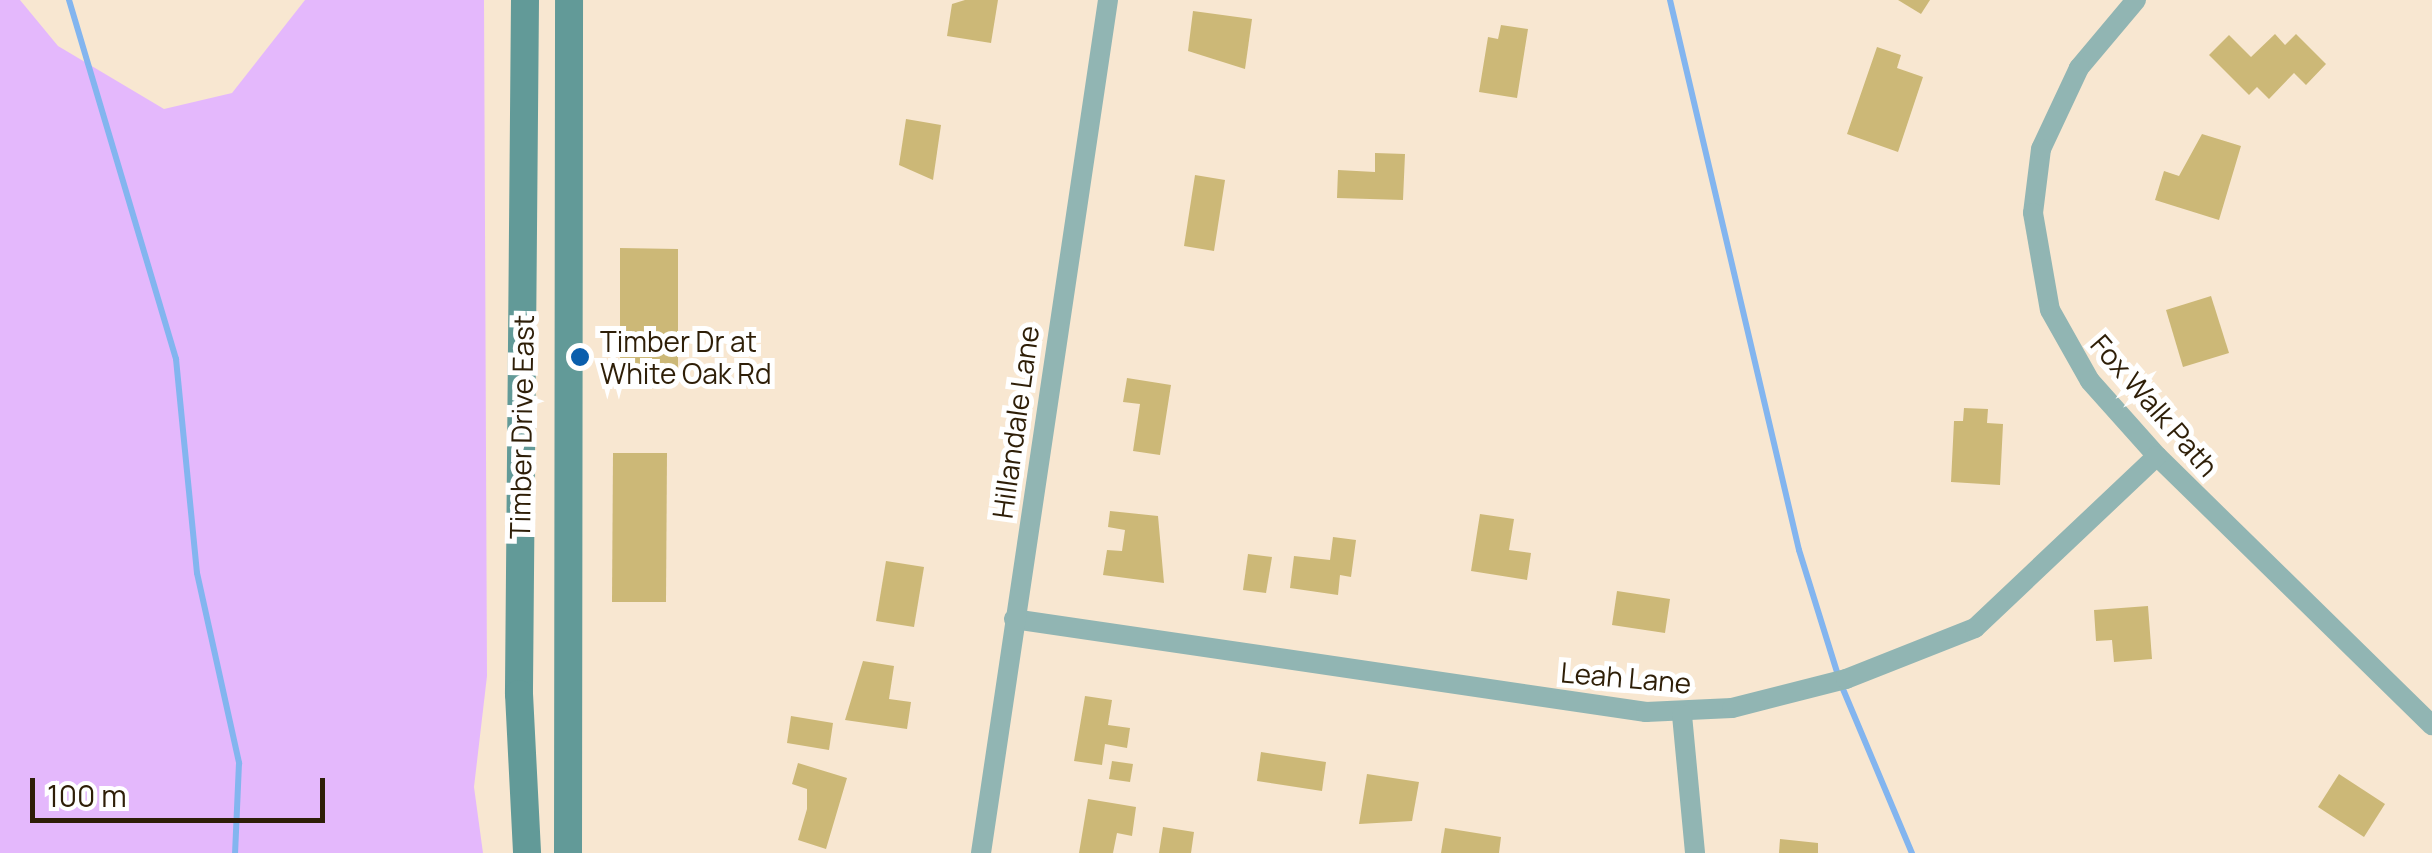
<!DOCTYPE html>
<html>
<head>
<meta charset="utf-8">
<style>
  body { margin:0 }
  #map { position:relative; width:2432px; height:853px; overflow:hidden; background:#f8e7d1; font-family:Manrope,sans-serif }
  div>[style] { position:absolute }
  .green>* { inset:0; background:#e4b8fc }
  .stream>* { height:6px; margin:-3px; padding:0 3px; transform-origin:3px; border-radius:3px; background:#83b5ef }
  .building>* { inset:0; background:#ccb877 }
  .minor>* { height:20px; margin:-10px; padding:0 10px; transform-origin:10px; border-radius:10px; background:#91b5b3 }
  .secondary>* { height:28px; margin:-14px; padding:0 14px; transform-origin:14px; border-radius:14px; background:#629a98 }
  .dots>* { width:28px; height:28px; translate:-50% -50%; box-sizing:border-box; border:5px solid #fff; border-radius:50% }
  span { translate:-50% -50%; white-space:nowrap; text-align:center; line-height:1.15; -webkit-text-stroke:10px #fff; paint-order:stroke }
  .poi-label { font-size:28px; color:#2e1e07 }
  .left { translate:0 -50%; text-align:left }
  .street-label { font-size:28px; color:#2e1e07 }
  .scale { position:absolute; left:30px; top:778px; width:295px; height:45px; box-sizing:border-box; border:5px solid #2e1e07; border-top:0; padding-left:12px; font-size:30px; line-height:35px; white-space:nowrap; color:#2e1e07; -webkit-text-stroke:8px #fff; paint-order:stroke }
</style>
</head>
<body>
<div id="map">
  <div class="green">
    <i style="clip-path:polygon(0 0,20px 0,58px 46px,164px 109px,232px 93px,305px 0,484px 0,487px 676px,474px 787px,483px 853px,0 853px)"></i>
  </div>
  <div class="stream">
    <i style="left:69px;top:0;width:375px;rotate:73.4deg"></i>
    <i style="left:176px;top:359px;width:215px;rotate:84.4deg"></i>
    <i style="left:197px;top:573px;width:195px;rotate:77.5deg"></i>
    <i style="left:239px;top:763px;width:90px;rotate:92.5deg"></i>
    <i style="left:1670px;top:0;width:565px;rotate:76.8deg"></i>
    <i style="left:1799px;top:550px;width:138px;rotate:72.7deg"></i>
    <i style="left:1840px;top:682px;width:186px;rotate:67.2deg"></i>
  </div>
  <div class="building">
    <i style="clip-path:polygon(965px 0,998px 0,991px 43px,947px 36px,952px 4px)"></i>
    <i style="clip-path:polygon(1898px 0,1930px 0,1921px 14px)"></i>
    <i style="clip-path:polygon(1193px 11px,1252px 19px,1245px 69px,1188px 51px)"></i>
    <i style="clip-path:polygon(1501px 25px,1528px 29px,1517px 98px,1479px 92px,1488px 37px,1498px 39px)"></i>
    <i style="clip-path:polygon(2275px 34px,2285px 45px,2296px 34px,2326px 64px,2306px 85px,2294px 73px,2269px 99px,2257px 87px,2249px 95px,2209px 55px,2229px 35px,2251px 57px)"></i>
    <i style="clip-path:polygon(1877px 47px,1901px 55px,1897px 68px,1923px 77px,1898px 152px,1847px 134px)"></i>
    <i style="clip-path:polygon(906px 119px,941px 125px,933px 180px,899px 165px)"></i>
    <i style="clip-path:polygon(2202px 134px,2241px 146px,2219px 220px,2155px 200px,2164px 171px,2179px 176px)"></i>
    <i style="clip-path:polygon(1375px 153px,1405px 154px,1403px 200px,1337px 198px,1338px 170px,1375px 172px)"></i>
    <i style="clip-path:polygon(1195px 175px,1225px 180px,1214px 251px,1184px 246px)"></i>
    <i style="clip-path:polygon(620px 248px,678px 249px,678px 381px,620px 379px)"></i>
    <i style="clip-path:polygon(2211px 296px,2229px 353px,2183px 367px,2166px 310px)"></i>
    <i style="clip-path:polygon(1127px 378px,1171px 385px,1160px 455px,1133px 451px,1140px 404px,1123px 402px)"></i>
    <i style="clip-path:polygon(1964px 408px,1988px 409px,1987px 423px,2003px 424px,2000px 485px,1951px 482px,1954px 421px,1963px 421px)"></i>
    <i style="clip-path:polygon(613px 453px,667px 453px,666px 602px,612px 602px)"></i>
    <i style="clip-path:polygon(1110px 511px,1158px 516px,1164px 583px,1103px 575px,1107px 550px,1122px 551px,1125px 530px,1108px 527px)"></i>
    <i style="clip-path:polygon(1480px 514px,1514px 519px,1509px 550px,1531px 553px,1527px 580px,1471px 571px)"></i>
    <i style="clip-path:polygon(1333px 537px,1356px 540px,1351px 577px,1340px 575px,1338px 595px,1290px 588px,1294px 556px,1330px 560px)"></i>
    <i style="clip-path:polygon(1248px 554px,1272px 557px,1266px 593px,1243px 590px)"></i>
    <i style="clip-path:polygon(886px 561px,924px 567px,914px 627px,876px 621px)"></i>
    <i style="clip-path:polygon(1617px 591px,1670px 599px,1665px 633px,1612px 625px)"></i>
    <i style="clip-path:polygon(2148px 606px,2152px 659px,2114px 662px,2112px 640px,2096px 641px,2094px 610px)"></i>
    <i style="clip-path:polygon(863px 661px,894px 666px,889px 699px,911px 702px,907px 729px,845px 720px)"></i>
    <i style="clip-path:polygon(1085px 696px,1112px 700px,1108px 725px,1130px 728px,1127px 748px,1105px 744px,1102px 765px,1074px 761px)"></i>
    <i style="clip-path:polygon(791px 716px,833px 723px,829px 750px,787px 743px)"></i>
    <i style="clip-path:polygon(1261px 752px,1326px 762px,1322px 791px,1257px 781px)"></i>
    <i style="clip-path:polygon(1112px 761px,1133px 764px,1130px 782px,1109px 779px)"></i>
    <i style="clip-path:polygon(798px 763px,847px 778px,826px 849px,798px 840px,807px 809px,807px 789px,792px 784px)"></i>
    <i style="clip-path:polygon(1367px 774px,1419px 782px,1412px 821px,1359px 824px)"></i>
    <i style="clip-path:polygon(2339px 774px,2385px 804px,2364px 837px,2318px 807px)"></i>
    <i style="clip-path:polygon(1088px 799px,1136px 807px,1132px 836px,1117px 833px,1113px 853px,1079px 853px)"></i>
    <i style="clip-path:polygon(1163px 827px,1194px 832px,1191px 853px,1159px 853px)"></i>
    <i style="clip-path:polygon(1445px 828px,1501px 837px,1499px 853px,1441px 853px)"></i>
    <i style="clip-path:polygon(1780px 839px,1818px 843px,1818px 853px,1779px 853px)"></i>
  </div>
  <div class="minor">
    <i style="left:2136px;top:0;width:89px;rotate:130deg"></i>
    <i style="left:2079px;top:68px;width:89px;rotate:115.1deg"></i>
    <i style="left:2041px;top:149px;width:64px;rotate:97.1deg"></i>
    <i style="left:2033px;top:213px;width:98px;rotate:80.1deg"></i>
    <i style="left:2050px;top:310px;width:81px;rotate:60.6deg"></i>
    <i style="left:2090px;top:381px;width:101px;rotate:48.2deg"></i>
    <i style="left:2157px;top:456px;width:385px;rotate:44.4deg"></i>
    <i style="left:1014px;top:619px;width:639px;rotate:8.37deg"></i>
    <i style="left:1646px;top:712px;width:86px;rotate:-2.7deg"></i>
    <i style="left:1732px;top:708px;width:118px;rotate:-14.3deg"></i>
    <i style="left:1846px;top:679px;width:139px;rotate:-21.6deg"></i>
    <i style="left:1975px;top:628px;width:250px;rotate:-43.4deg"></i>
    <i style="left:1682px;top:715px;width:139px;rotate:84.6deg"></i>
    <i style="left:981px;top:853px;width:862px;rotate:-81.53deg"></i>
  </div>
  <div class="secondary">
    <i style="left:525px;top:0;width:694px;rotate:90.5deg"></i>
    <i style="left:519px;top:694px;width:159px;rotate:87.1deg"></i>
    <i style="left:568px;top:853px;width:853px;rotate:-89.93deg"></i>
  </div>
  <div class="dots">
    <i style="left:580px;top:357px;background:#0a5eac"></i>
  </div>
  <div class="poi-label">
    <span class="left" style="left:600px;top:357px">Timber Dr at<br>White Oak Rd</span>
  </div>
  <div class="street-label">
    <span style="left:2155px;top:405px;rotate:49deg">Fox Walk Path</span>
    <span style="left:1015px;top:422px;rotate:-82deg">Hillandale Lane</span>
    <span style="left:521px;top:427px;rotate:-89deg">Timber Drive East</span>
    <span style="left:1626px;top:677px;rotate:5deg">Leah Lane</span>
  </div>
  <div class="scale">100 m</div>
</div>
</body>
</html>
